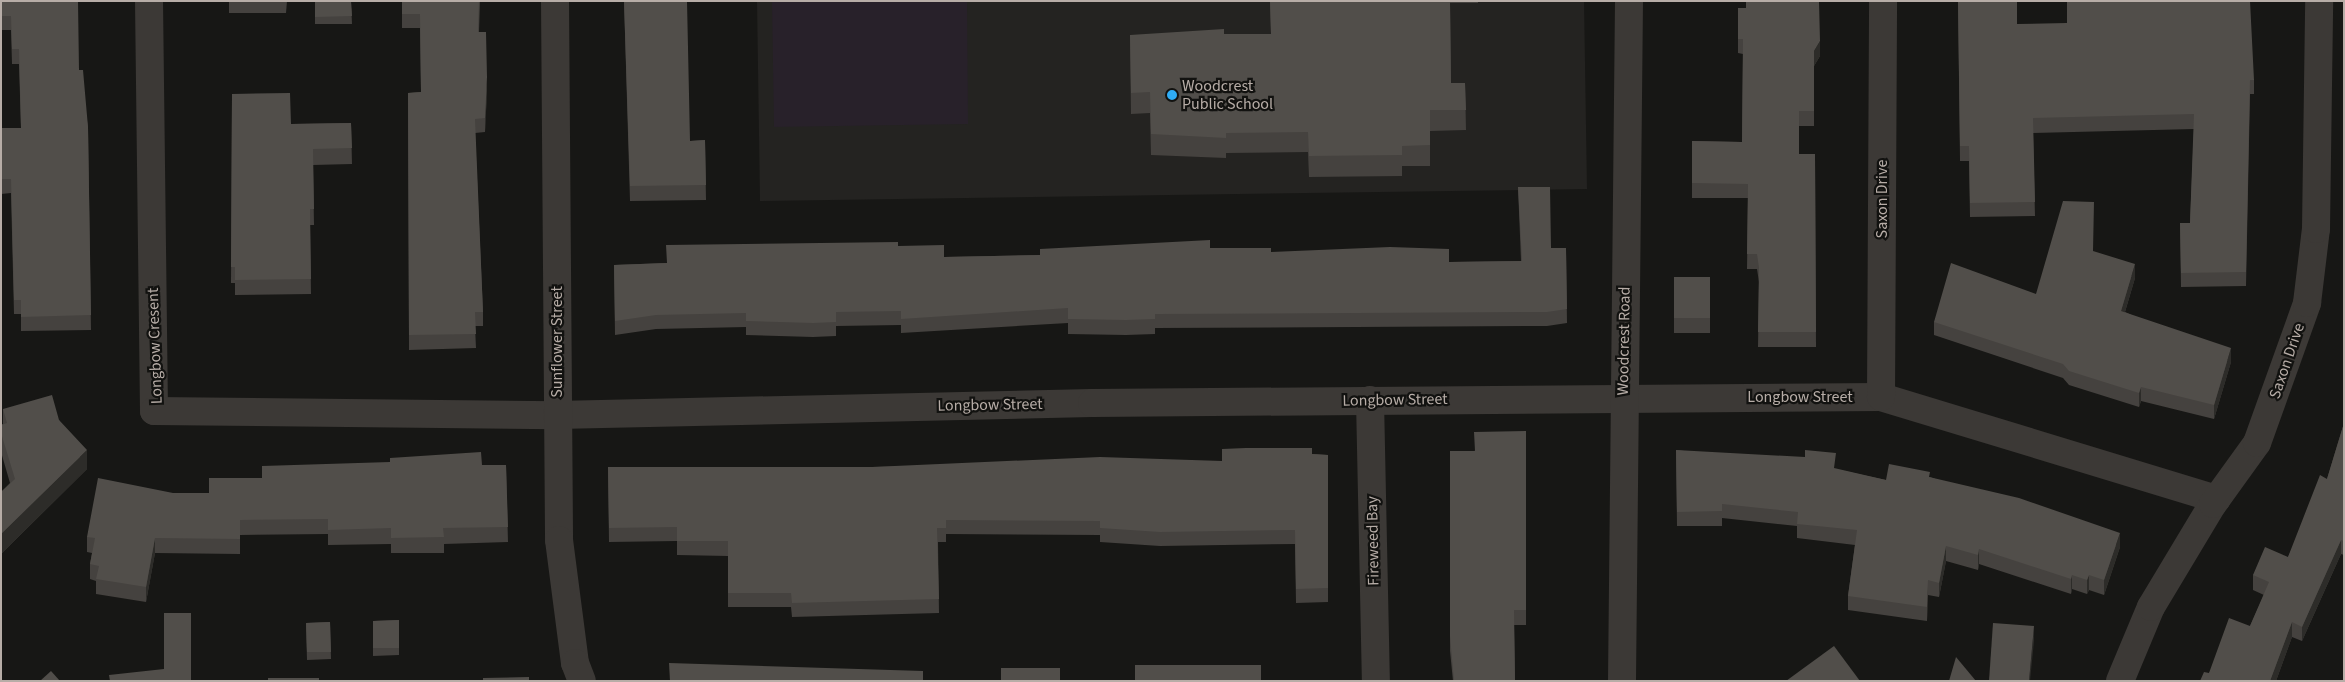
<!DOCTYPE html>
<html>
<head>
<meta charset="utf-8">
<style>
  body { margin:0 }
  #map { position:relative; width:2345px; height:682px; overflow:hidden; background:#171715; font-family:"Source Sans 3",sans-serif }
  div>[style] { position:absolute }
  .built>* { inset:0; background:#242321 }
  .green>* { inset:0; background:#28212a }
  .street>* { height:28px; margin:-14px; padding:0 14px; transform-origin:14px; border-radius:14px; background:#3c3936 }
  .wall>* { inset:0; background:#45423f }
  .shaded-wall>* { inset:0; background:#2d2c29 }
  .building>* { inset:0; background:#514e4a }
  .dots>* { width:14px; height:14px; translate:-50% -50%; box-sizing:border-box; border:2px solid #121210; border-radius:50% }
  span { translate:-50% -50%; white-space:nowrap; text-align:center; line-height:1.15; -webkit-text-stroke:4.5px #121210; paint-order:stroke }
  .poi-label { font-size:16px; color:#b7ada7 }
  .left { translate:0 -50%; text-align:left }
  .street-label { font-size:16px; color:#b7ada7 }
  .frame { position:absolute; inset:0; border:2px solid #b7ada7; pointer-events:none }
</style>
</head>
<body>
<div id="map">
  <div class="built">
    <i style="clip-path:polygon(757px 1px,1584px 1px,1587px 189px,760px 201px)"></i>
  </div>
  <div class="green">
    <i style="clip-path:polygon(772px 1px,967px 1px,968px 124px,774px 127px)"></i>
  </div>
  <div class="street">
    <i style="left:149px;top:1px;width:410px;rotate:89.3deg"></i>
    <i style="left:154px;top:411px;width:403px;rotate:0.6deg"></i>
    <i style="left:557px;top:415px;width:535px;rotate:-1.28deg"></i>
    <i style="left:1092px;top:403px;width:789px;rotate:-0.44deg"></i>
    <i style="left:1881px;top:397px;width:351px;rotate:16.9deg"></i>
    <i style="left:555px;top:1px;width:539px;rotate:89.57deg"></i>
    <i style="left:559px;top:540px;width:124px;rotate:82.6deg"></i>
    <i style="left:575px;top:663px;width:19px;rotate:69deg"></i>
    <i style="left:1881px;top:397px;width:396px;rotate:-89.7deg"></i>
    <i style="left:1370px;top:400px;width:281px;rotate:88.8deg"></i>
    <i style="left:1622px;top:681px;width:680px;rotate:-89.41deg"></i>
    <i style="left:2120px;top:681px;width:80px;rotate:-67.3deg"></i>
    <i style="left:2151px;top:607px;width:120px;rotate:-59deg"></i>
    <i style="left:2213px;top:504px;width:75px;rotate:-54.2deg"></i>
    <i style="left:2257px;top:443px;width:149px;rotate:-70.3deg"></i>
    <i style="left:2307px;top:303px;width:75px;rotate:-83.1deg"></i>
    <i style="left:2316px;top:229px;width:228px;rotate:-89.2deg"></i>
  </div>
  <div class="wall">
    <i style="clip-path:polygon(1px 1px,79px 70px,88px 127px,91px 330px,21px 331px,21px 314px,14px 314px,11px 193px,1px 194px,1px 128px,21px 128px,19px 64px,12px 64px,11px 30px,1px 30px)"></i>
    <i style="clip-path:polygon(229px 1px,287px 1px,286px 13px,229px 13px)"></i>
    <i style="clip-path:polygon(315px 1px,351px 1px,352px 24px,315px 24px)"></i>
    <i style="clip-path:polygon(402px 1px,480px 1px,479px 32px,487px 91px,485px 132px,475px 133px,483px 312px,483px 326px,475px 326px,476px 348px,409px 350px,408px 93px,421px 92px,420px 28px,402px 28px)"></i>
    <i style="clip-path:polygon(624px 1px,690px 141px,705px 140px,706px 200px,630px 201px)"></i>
    <i style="clip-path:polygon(1270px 1px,1478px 1px,1478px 3px,1450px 3px,1451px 83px,1465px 83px,1466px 130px,1430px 131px,1430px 166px,1402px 166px,1402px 176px,1309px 177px,1308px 152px,1226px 153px,1226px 158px,1151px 155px,1150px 113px,1131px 114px,1130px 35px,1271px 34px)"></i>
    <i style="clip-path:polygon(1958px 1px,2017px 24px,2254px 80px,2254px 94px,2250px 94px,2246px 286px,2181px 287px,2180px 223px,2190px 223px,2194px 129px,2033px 133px,2035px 216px,1970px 217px,1969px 161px,1960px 161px)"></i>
    <i style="clip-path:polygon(1738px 8px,1820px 56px,1814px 66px,1814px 126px,1799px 126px,1799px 154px,1815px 154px,1816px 347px,1758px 347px,1759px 282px,1757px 269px,1747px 269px,1748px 198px,1692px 198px,1692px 141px,1742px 142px,1743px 54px,1738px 53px)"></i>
    <i style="clip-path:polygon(232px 94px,291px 124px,351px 123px,352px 164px,313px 165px,314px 225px,310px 225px,311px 294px,235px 295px,235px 283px,231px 283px)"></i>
    <i style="clip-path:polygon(1518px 187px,1551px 248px,1566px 248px,1567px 323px,1547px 326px,1155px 328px,1155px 334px,1126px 335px,1068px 334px,1068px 323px,901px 333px,901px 325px,836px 326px,836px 336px,813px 337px,746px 335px,746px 327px,656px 329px,615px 335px,614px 265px,666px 263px,898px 246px,944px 257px,1040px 255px,1210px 248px,1271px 252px,1449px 262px,1521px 261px)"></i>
    <i style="clip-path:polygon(2094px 252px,2135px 278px,2125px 312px,2231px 362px,2214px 419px,2141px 401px,2139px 407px,2069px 385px,2063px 378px,1934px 335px,1934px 322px,2036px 294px)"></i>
    <i style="clip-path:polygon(1674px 277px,1710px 277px,1710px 333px,1674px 333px)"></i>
    <i style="clip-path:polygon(3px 409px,59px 420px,87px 469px,1px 554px,1px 492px,10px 483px,1px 452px,1px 425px,3px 424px)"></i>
    <i style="clip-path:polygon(2344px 423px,2344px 555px,2341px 554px,2302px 641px,2292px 637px,2276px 681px,2200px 681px,2209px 673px,2250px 626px,2264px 595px,2253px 590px,2253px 575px,2288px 557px,2327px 479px)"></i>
    <i style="clip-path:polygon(1526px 431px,1526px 625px,1514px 625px,1515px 681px,1453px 681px,1450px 651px,1450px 451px,1474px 451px)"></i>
    <i style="clip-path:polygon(1676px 450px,1835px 469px,1886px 480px,1930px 477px,2120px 547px,2104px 595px,2089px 590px,2087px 594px,2072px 589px,2071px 594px,1979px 564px,1978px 570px,1946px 561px,1939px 597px,1928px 595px,1927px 621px,1848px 610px,1848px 596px,1855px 545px,1797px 538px,1797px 526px,1722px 518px,1722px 526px,1677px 526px)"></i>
    <i style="clip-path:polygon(1312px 454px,1328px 455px,1328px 602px,1296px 603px,1295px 544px,1160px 546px,1100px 542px,1100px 535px,946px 534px,946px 542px,938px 542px,939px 613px,792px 617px,791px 607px,728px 607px,728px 556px,677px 555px,677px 541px,609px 542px,608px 467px,872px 467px,1222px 461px)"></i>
    <i style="clip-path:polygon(482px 465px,506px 465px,508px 542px,444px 544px,444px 553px,391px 553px,391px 544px,328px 545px,328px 534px,240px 535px,240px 554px,155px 553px,146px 602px,96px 594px,96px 581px,90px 579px,90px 564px,92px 553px,87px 552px,87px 537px,173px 493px,209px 493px,262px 478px)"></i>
    <i style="clip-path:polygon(399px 620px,399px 655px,373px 656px,373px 621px)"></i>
    <i style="clip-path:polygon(330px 622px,331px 659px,307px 660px,306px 623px)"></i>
  </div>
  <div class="shaded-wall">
    <i style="clip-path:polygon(1820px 41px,1820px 56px,1814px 66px,1814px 51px)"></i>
    <i style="clip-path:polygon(487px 77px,487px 91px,485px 132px,485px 118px)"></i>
    <i style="clip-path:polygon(2135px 264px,2135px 278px,2121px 325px,2121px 311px)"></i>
    <i style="clip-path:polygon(2231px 348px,2231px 362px,2214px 419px,2214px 405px)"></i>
    <i style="clip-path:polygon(2141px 387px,2141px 401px,2139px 407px,2139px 393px)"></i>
    <i style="clip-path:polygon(87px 450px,87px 469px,1px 554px,1px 534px)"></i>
    <i style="clip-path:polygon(2120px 533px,2120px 547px,2104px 595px,2104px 580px)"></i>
    <i style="clip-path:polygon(155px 538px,155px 553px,146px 602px,146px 587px)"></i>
    <i style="clip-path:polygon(2341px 540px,2341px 554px,2302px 641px,2302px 627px)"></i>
    <i style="clip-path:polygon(1946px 546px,1946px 561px,1939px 597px,1939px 583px)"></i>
    <i style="clip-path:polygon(1979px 549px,1979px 564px,1978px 570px,1978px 555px)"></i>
    <i style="clip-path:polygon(2072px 575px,2072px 589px,2071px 594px,2071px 579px)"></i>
    <i style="clip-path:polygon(2089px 575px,2089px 590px,2087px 594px,2087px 580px)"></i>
    <i style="clip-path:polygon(1928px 580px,1928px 595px,1927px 621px,1927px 607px)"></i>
    <i style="clip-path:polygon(2292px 622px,2292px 637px,2276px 681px,2270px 681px)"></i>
    <i style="clip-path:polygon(2034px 626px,2034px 641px,2030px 681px,2029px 681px)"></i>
  </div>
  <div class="building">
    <i style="clip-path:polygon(1px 1px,78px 1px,79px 70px,83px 70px,88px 127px,91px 315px,21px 317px,21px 300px,14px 300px,11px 179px,1px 179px,1px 128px,21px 128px,19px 49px,12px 49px,11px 16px,1px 16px)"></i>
    <i style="clip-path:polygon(315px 1px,351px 1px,352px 16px,315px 17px)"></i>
    <i style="clip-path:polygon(402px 1px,479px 1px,478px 32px,486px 32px,487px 77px,485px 118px,475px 119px,483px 312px,475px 312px,476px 334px,409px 335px,408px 93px,421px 92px,420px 14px,402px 14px)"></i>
    <i style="clip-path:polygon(624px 1px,687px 1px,690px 141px,705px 140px,706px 185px,630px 186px)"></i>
    <i style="clip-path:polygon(1270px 1px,1450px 1px,1451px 83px,1465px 83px,1466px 110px,1430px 110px,1430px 145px,1402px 146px,1402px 155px,1309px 156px,1308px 132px,1226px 133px,1226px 138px,1151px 134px,1150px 92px,1131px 93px,1130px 35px,1224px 29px,1224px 34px,1271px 34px)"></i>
    <i style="clip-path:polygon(1746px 1px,1819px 1px,1820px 41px,1814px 51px,1814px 111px,1799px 111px,1799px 154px,1815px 154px,1816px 332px,1758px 332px,1759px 268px,1757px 254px,1747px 254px,1748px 184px,1692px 183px,1692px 141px,1742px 142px,1743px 39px,1738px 39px,1738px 8px,1746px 8px)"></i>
    <i style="clip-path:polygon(1958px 1px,2017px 1px,2017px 24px,2067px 23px,2067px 1px,2250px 1px,2254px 80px,2250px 80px,2246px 272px,2181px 273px,2180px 223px,2190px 223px,2194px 114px,2033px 118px,2035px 202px,1970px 203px,1969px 146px,1960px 146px)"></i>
    <i style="clip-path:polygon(290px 93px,291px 124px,351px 123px,352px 148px,313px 149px,314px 209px,310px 209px,311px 279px,235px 280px,235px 267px,231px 267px,232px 94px)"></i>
    <i style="clip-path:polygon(1518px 187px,1550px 187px,1551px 248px,1566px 248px,1567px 309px,1547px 312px,1155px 314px,1155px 319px,1126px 320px,1068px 319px,1068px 308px,901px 319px,901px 311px,836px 312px,836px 322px,813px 323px,746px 321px,746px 313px,656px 315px,615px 321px,614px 265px,667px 263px,666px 245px,898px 242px,898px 246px,944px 245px,944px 257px,1040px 255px,1040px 249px,1210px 240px,1210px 248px,1271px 248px,1271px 252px,1390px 247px,1449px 249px,1449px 262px,1522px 261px)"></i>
    <i style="clip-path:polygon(2063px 201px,2094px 202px,2093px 251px,2135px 264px,2121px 311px,2231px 348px,2214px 405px,2141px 387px,2139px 393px,2069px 371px,2063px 364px,1934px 322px,1951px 263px,2036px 294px)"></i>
    <i style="clip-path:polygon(1674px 277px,1710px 277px,1710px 318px,1674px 318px)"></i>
    <i style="clip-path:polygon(52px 395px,59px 420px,87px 450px,1px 534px,1px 492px,15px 479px,1px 433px,1px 425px,7px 423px,3px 409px)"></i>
    <i style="clip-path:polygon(2344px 423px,2344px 541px,2341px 540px,2302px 627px,2292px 622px,2270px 681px,2200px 681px,2204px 672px,2209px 673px,2229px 618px,2250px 626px,2269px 582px,2253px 575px,2265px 547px,2288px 557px,2320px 475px,2327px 479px)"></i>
    <i style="clip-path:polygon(1526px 431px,1526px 610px,1514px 610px,1515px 681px,1454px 681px,1450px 636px,1450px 451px,1475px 451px,1474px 432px)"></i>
    <i style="clip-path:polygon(1246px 448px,1312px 448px,1312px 454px,1328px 455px,1328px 588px,1296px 589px,1295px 530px,1160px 532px,1100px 528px,1100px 521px,946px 520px,946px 528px,937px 528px,939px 599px,792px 603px,791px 593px,728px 593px,728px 541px,677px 541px,677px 527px,609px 528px,608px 467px,872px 467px,1100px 457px,1222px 461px,1222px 449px)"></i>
    <i style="clip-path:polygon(1676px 450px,1805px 457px,1805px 450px,1836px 453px,1834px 468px,1886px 480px,1889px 464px,1930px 472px,1929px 477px,2019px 498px,2120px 533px,2104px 580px,2089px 575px,2087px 580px,2072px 575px,2071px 579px,1979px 549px,1978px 555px,1946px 546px,1939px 583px,1928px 580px,1927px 607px,1848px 596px,1857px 530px,1797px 524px,1798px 512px,1722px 504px,1722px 511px,1677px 512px)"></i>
    <i style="clip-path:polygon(481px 452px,482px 465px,506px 465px,508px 527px,443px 528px,444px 537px,391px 538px,391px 528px,328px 530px,328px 519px,240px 520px,240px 539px,155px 538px,146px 587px,96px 579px,99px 566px,90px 564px,95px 538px,87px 537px,98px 478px,173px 493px,209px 493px,209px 478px,262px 478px,262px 466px,390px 462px,390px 458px)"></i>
    <i style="clip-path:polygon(164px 613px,191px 613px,191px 681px,110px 681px,109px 675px,164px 669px)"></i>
    <i style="clip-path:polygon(399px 620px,399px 648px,373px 648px,373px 621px)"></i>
    <i style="clip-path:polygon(330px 622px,331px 652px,307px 652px,306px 623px)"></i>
    <i style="clip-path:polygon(1993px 623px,2034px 626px,2029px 681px,1989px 681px)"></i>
    <i style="clip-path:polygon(1834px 646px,1860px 681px,1786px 681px)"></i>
    <i style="clip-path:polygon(1956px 657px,1976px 681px,1949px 681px)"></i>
    <i style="clip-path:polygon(669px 663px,923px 671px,923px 681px,670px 681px)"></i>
    <i style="clip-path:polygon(1135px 665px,1261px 665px,1261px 681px,1001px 681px,1001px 668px,1060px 668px,1060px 681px,1135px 681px)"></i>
    <i style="clip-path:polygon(51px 671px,60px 681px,40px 681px)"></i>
    <i style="clip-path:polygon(529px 677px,529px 681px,483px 681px,483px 678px)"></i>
    <i style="clip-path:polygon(268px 678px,319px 678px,319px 681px,268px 681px)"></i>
  </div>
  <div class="dots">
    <i style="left:1172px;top:95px;background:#2facf5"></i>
  </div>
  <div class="poi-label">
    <span class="left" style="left:1182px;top:95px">Woodcrest<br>Public School</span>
  </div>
  <div class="street-label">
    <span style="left:1882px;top:199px;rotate:-90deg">Saxon Drive</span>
    <span style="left:1624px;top:341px;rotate:-89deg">Woodcrest Road</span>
    <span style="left:557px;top:342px;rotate:-90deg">Sunflower Street</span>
    <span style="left:155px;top:346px;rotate:-92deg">Longbow Cresent</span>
    <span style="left:2287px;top:361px;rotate:-71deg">Saxon Drive</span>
    <span style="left:1800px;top:397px">Longbow Street</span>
    <span style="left:1395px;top:400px;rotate:-1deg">Longbow Street</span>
    <span style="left:990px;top:405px;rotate:-1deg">Longbow Street</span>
    <span style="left:1373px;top:541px;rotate:-91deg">Fireweed Bay</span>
  </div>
  <div class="frame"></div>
</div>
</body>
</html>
